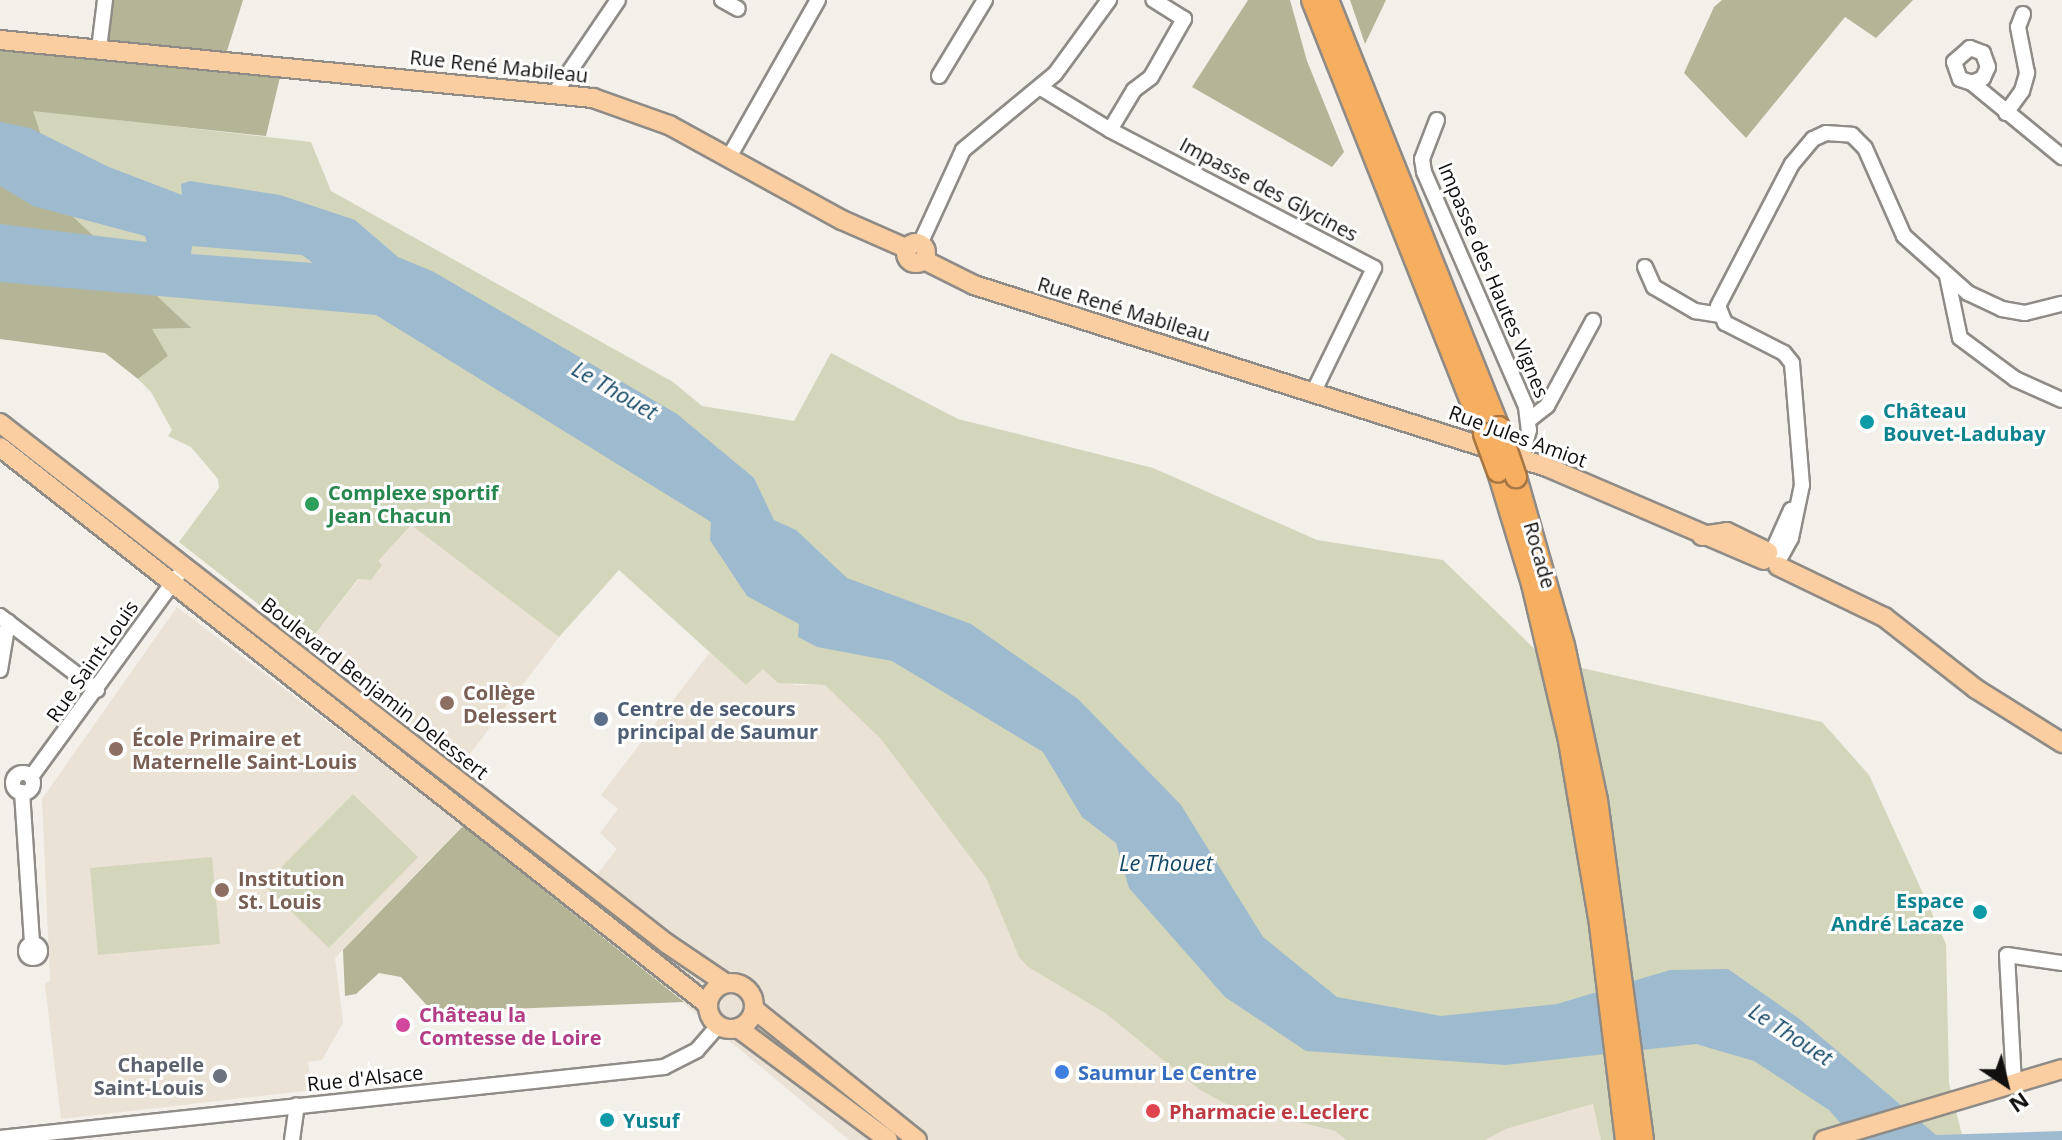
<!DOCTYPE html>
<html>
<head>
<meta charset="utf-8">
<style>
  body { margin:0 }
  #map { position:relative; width:2062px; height:1140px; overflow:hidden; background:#f3efe9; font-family:"Open Sans",sans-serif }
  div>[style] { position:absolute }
  .built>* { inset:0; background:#e9e2d5 }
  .green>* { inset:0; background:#d3d6ba }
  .forest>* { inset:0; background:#b3b596 }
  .water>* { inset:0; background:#9dbacf }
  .roads { filter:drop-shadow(2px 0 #8f8b86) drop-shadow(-2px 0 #8f8b86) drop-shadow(0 2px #8f8b86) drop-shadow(0 -2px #8f8b86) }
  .minor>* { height:14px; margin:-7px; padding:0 7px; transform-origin:7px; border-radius:7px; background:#fff }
  .minor>.ring { margin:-7px; padding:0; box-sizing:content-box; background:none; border:14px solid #fff; border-radius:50% }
  .major>* { height:18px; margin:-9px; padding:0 9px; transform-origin:9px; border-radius:9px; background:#facea0 }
  .major>.ring { margin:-9px; padding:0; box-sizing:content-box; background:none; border:18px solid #facea0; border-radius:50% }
  .highway>* { height:20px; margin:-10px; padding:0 10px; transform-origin:10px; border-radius:10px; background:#f6ae61 }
  .bridges { filter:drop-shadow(2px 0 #a67744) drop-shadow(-2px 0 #a67744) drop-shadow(0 2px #a67744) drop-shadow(0 -2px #a67744) }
  .highway-bridge>* { height:20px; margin:-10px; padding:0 10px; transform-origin:10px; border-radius:10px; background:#f6ae61 }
  .dots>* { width:22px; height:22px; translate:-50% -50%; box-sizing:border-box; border:4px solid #fff; border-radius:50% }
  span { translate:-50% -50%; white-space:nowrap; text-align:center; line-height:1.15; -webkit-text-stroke:6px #fff; paint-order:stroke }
  .street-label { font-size:20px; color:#11100e }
  .culture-label { font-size:20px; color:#0d838f; font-weight:700 }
  .left { translate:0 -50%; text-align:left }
  .right { translate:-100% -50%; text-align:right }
  .leisure-label { font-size:20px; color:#27864d; font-weight:700 }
  .education-label { font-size:20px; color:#785e54; font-weight:700 }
  .service-label { font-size:20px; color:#4e5e75; font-weight:700 }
  .hotel-label { font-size:20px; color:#b23c85; font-weight:700 }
  .worship-label { font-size:20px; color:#5b616d; font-weight:700 }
  .shop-label { font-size:20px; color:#366cbe; font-weight:700 }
  .health-label { font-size:20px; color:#be3a42; font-weight:700 }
  .water-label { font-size:22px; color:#134765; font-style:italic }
  .north { position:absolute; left:1966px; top:1044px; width:80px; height:80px; -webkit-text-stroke:6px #fff; paint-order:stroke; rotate:145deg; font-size:22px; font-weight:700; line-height:32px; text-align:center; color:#11100e }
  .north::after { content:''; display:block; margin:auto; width:28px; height:36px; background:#11100e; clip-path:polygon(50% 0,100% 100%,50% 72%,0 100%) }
</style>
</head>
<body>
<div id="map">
  <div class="built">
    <i style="clip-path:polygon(411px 525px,559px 637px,463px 763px,308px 643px,359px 579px)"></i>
    <i style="clip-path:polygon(177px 607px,463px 825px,335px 958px,343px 1023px,322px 1060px,308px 1062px,312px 1090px,61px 1119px,45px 984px,50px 980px,42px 799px)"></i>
    <i style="clip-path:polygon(710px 652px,746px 685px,763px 669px,795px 685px,825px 685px,882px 739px,986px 878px,1019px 957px,1028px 967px,1105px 1013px,1200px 1090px,1226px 1104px,1335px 1131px,1346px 1140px,849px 1140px,570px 909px,617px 849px,600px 833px,618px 809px,601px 795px)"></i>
    <i style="clip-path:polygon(1594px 1104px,1601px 1140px,1485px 1140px,1506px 1129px)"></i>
  </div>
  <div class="green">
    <i style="clip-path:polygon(32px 110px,311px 142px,331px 191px,673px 382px,702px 406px,794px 421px,831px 353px,958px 419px,1153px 468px,1317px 540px,1443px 560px,1546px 660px,1822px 722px,1869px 775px,1946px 944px,1949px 1083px,1962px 1135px,1969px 1140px,1601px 1140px,1593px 1104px,1506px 1129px,1485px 1140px,1346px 1140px,1335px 1131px,1226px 1104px,1200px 1090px,1105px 1013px,1028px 967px,1019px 957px,986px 878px,881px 739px,825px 685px,778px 683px,763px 669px,746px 685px,619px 570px,559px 637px,411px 525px,378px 561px,382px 565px,371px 580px,358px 579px,308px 643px,179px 542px,219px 488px,218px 479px,191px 447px,168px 436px,172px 430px,151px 392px,138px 379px,168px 356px,151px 329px,190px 328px,66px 210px)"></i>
    <i style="clip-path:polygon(353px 794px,418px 857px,329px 948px,264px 885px)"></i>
    <i style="clip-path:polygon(212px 857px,220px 944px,98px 955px,90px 868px)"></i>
  </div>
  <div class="forest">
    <i style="clip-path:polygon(112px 0,243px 0,226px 54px,111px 44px,105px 38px)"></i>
    <i style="clip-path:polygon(1248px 0,1290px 0,1307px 61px,1344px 152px,1332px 167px,1192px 87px)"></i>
    <i style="clip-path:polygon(1350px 0,1386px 0,1365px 44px)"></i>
    <i style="clip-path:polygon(1722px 0,1913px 0,1876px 38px,1845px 17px,1746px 138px,1684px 73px,1714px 7px)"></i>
    <i style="clip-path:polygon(0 48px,280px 77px,266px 136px,33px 111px,66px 210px,191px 328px,152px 329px,168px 356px,138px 379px,105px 353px,0 339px)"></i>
    <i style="clip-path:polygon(463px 826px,684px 1002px,486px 1010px,472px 1022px,434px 1013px,401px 977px,379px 973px,356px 994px,345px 996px,343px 950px)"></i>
  </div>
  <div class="water">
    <i style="clip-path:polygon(evenodd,0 122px,30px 128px,109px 167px,182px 195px,181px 184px,190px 181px,280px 195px,355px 220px,398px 257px,434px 272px,677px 414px,754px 478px,774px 520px,796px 530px,847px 578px,971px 624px,1078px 699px,1181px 805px,1263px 937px,1337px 997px,1441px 1016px,1557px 1004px,1670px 970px,1728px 969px,1801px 1020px,1936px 1135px,2062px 1131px,2062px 1140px,1855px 1140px,1829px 1110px,1754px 1061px,1696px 1044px,1506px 1065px,1306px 1051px,1225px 997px,1129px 888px,1116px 843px,1082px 817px,1043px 752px,892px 661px,817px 647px,798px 637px,799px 624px,747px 596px,710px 540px,711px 522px,376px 315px,0 282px,0 224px,147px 242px,145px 236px,33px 206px,0 186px,0 122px,192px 246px,302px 255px,313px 263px,191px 254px,192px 246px)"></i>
  </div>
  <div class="roads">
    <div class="minor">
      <i style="left:722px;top:0;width:18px;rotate:29deg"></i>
      <i style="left:99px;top:49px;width:49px;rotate:-83deg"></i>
      <i style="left:939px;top:76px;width:89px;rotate:-58.8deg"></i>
      <i style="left:1972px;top:83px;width:12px;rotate:-24deg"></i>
      <i style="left:1983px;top:78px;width:12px;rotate:-66deg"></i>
      <i style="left:1988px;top:67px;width:15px;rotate:-110deg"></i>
      <i style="left:1983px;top:53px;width:14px;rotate:-159deg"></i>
      <i style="left:1970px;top:48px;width:21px;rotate:139deg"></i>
      <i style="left:1954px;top:62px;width:18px;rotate:71deg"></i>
      <i style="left:1960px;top:79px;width:13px;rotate:18deg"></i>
      <i style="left:1972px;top:83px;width:117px;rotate:39.4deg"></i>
      <i style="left:1041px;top:88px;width:81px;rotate:31.3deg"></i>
      <i style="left:1110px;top:130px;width:298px;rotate:27.6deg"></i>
      <i style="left:1374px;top:268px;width:137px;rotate:116deg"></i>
      <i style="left:555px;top:93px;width:112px;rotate:-55.9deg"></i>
      <i style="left:2006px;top:113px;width:27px;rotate:-54deg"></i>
      <i style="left:2022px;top:91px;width:19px;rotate:-74deg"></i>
      <i style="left:2027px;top:73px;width:47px;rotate:-101.1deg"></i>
      <i style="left:2018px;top:27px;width:14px;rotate:-69deg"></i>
      <i style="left:1437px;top:120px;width:42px;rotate:111deg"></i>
      <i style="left:1422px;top:159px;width:13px;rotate:81deg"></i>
      <i style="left:1424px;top:172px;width:256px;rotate:66.5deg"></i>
      <i style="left:1526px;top:407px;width:23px;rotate:83deg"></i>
      <i style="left:1529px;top:430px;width:29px;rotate:106deg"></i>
      <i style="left:1110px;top:130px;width:47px;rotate:-59deg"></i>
      <i style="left:1134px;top:90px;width:21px;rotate:-37deg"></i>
      <i style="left:1151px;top:77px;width:67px;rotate:-60.4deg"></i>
      <i style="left:1184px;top:19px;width:36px;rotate:-148deg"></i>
      <i style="left:728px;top:159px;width:183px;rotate:-60.5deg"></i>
      <i style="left:920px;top:244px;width:103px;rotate:-65.4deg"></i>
      <i style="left:963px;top:150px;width:119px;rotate:-39.6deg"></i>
      <i style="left:1055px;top:74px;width:92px;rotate:-53.9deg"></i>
      <i style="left:1645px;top:267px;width:22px;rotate:66deg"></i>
      <i style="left:1654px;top:287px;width:48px;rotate:30.3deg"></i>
      <i style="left:1695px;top:311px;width:24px;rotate:9deg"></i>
      <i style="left:1947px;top:276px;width:63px;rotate:78.2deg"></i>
      <i style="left:1960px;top:338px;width:69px;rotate:36.7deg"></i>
      <i style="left:2015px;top:379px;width:51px;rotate:24.1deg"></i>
      <i style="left:1529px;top:420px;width:23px;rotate:-38deg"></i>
      <i style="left:1547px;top:406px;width:97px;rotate:-61.6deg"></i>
      <i style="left:1773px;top:550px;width:44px;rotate:-65.8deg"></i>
      <i style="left:1781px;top:556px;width:21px;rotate:-61deg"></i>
      <i style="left:1791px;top:538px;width:54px;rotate:-78.3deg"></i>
      <i style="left:1802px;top:485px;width:122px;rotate:-94.7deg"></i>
      <i style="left:1792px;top:363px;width:13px;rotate:-129deg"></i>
      <i style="left:1784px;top:353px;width:66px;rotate:-153deg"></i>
      <i style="left:1725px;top:323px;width:18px;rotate:-112deg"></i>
      <i style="left:1718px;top:306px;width:160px;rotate:-62.5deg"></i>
      <i style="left:1792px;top:164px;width:33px;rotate:-50deg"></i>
      <i style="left:1813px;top:139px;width:14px;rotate:-25deg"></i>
      <i style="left:1826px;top:133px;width:26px;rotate:4deg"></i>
      <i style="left:1852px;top:135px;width:18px;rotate:45deg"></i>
      <i style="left:1865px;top:148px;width:96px;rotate:66.1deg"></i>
      <i style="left:1904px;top:236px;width:86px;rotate:41.7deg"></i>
      <i style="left:1968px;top:293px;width:38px;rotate:25deg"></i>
      <i style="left:2002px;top:309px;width:23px;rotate:10deg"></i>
      <i style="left:2025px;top:313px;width:38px;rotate:-14deg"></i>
      <i style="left:0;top:616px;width:122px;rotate:37.3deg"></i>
      <i style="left:0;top:670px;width:49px;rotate:-80.5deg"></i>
      <i class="ring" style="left:13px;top:773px;width:6px;height:6px"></i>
      <i style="left:31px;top:777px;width:248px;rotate:-53.9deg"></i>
      <i style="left:22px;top:792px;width:152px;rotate:86.2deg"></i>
      <i class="ring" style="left:26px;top:944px;width:0;height:0"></i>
      <i style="left:2014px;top:1084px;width:129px;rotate:-93.1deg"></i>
      <i style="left:2007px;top:955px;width:56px;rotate:8.3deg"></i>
      <i style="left:0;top:1138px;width:668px;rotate:-6.1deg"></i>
      <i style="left:664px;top:1067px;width:37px;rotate:-27deg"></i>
      <i style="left:697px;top:1050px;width:32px;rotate:-49deg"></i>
      <i style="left:292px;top:1140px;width:35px;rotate:-82deg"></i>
    </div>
    <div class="major">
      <i style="left:0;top:40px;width:596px;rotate:5.59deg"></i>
      <i style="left:593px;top:98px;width:81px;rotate:19.6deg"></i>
      <i style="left:669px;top:125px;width:197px;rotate:28.8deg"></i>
      <i style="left:842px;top:220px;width:72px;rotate:23.7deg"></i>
      <i class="ring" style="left:906px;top:243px;width:2px;height:2px"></i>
      <i style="left:924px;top:260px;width:56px;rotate:26.6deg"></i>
      <i style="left:974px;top:285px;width:601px;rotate:17.62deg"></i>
      <i style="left:1547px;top:467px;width:236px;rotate:23.2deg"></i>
      <i style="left:0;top:423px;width:845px;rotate:37.98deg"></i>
      <i style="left:666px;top:943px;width:71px;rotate:34.1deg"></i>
      <i style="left:0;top:447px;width:900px;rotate:38.23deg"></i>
      <i style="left:1702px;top:536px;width:25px;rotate:-9deg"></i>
      <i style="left:1727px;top:532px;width:46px;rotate:26deg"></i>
      <i style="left:1778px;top:566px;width:118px;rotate:25.7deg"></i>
      <i style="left:1884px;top:617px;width:117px;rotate:38deg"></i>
      <i style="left:1976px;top:689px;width:102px;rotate:32.1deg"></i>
      <i class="ring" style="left:708px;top:983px;width:28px;height:28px"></i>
      <i style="left:754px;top:1009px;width:209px;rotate:38.8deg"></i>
      <i style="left:738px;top:1028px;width:187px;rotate:36.7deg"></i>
      <i style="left:1824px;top:1140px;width:248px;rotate:-16.6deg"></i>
    </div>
    <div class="highway">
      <i style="left:1312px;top:0;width:467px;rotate:68.4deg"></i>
      <i style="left:1328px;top:0;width:460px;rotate:68.2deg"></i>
      <i style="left:1498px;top:472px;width:117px;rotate:73.1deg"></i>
      <i style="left:1532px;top:584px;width:161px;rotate:76.7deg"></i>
      <i style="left:1569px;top:741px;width:187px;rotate:80.4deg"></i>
      <i style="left:1600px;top:925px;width:217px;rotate:83.1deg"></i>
      <i style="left:1516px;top:477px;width:175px;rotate:74.1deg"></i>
      <i style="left:1564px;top:645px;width:158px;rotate:78deg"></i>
      <i style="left:1597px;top:800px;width:343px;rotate:82.3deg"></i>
    </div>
  </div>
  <div class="bridges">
    <div class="highway-bridge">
      <i style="left:1499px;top:427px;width:53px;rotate:71.2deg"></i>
      <i style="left:1484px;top:434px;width:40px;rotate:69.8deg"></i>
    </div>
  </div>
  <div class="dots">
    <i style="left:1867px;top:422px;background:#0f9aa8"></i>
    <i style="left:312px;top:504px;background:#2e9e5b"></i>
    <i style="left:447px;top:703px;background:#8d6e63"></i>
    <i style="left:601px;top:719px;background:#5c6f8a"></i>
    <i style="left:116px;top:749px;background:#8d6e63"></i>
    <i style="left:222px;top:890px;background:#8d6e63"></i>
    <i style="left:1980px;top:912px;background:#0f9aa8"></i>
    <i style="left:403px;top:1025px;background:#d1479c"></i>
    <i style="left:1062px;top:1072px;background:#3f7fe0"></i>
    <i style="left:220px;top:1076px;background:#6b7280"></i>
    <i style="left:1153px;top:1111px;background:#e0444e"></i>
    <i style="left:607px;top:1120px;background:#0f9aa8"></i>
  </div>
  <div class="street-label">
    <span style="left:499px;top:66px;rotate:6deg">Rue René Mabileau</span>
    <span style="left:1269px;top:189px;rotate:28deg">Impasse des Glycines</span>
    <span style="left:1494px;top:280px;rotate:67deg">Impasse des Hautes Vignes</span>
    <span style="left:1124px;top:309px;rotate:17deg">Rue René Mabileau</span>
    <span style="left:1518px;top:436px;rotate:20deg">Rue Jules Amiot</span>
    <span style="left:1540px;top:555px;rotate:74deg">Rocade</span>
    <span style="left:92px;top:661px;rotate:-55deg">Rue Saint-Louis</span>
    <span style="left:375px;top:688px;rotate:38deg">Boulevard Benjamin Delessert</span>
    <span style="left:365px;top:1078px;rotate:-6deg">Rue d'Alsace</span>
  </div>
  <div class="culture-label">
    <span class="left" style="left:1883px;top:422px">Château<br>Bouvet-Ladubay</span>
    <span class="right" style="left:1964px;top:912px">Espace<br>André Lacaze</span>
    <span class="left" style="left:623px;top:1120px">Yusuf</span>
  </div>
  <div class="leisure-label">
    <span class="left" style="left:328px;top:504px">Complexe sportif<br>Jean Chacun</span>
  </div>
  <div class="education-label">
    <span class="left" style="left:463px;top:704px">Collège<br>Delessert</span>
    <span class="left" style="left:132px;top:750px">École Primaire et<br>Maternelle Saint-Louis</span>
    <span class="left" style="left:238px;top:890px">Institution<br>St. Louis</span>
  </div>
  <div class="service-label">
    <span class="left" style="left:617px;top:720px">Centre de secours<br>principal de Saumur</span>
  </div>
  <div class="hotel-label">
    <span class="left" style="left:419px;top:1026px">Château la<br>Comtesse de Loire</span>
  </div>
  <div class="worship-label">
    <span class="right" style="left:204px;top:1076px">Chapelle<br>Saint-Louis</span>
  </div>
  <div class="shop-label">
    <span class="left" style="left:1078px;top:1072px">Saumur Le Centre</span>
  </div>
  <div class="health-label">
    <span class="left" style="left:1169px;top:1111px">Pharmacie e.Leclerc</span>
  </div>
  <div class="water-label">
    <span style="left:615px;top:390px;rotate:30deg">Le Thouet</span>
    <span style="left:1166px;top:863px">Le Thouet</span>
    <span style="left:1791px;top:1034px;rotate:33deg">Le Thouet</span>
  </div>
  <div class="north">N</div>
</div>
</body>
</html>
